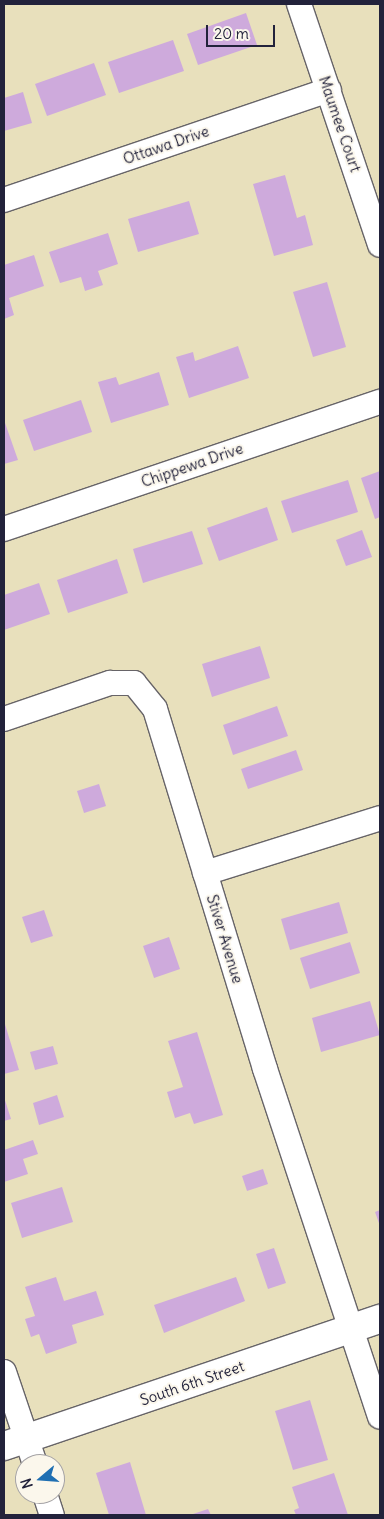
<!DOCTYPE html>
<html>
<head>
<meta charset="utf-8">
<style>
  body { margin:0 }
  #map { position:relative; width:384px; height:1519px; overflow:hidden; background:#e8e0bc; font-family:Delius,sans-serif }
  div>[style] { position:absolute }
  .building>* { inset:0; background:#ceaadc }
  .roads { filter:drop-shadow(1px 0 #676468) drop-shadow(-1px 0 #676468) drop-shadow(0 1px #676468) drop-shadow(0 -1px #676468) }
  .minor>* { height:24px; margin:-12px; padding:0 12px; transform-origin:12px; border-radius:12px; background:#fff }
  .tertiary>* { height:28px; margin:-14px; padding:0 14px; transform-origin:14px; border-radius:14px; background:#fff }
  span { translate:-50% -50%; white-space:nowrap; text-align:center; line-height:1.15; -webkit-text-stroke:4px #fbf7ec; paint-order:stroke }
  .street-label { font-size:15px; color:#22223b }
  .frame { position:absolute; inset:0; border:5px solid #22223b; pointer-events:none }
  .north { position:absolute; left:15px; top:1454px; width:50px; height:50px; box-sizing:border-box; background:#fbf7ec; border:1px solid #a4a2a5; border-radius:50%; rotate:252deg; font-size:14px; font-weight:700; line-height:20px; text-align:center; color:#22223b }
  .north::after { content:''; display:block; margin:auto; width:18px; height:22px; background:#1f6fb2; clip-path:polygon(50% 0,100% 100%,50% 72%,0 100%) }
  .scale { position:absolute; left:206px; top:25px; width:69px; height:22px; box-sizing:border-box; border:2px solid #22223b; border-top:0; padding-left:6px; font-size:15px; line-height:18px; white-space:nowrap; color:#22223b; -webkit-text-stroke:4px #fbf7ec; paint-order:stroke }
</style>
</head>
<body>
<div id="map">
  <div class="building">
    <i style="clip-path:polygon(246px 13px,257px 45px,198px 65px,187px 34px)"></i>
    <i style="clip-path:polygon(173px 40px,184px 71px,119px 93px,108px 62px)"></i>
    <i style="clip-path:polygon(94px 63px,106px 95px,47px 116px,35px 84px)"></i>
    <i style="clip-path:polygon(23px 92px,32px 123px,4px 131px,4px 98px)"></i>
    <i style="clip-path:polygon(285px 175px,297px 218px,305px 215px,313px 245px,274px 256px,253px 184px)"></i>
    <i style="clip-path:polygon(189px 201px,199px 234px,138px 252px,128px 219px)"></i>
    <i style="clip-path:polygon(108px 233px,118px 264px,98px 271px,103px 285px,85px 291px,81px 277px,60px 283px,49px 252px)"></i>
    <i style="clip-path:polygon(34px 255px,44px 286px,9px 298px,14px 315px,4px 319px,4px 265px)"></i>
    <i style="clip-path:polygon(327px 282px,346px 347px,313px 357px,293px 292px)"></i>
    <i style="clip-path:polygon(238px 346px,249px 378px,189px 398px,176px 357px,193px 352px,195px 361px)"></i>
    <i style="clip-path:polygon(159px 372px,169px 405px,111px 423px,98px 382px,116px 377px,119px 385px)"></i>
    <i style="clip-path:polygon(81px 400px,92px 432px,34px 451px,23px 420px)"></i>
    <i style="clip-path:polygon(4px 420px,18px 460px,4px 464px)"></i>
    <i style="clip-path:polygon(380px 471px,380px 517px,375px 519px,361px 478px)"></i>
    <i style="clip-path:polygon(348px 480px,358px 512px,292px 533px,281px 501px)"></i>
    <i style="clip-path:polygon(267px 507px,278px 540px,219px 561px,207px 528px)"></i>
    <i style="clip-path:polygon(362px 530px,372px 557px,346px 566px,336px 540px)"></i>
    <i style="clip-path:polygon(192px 531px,203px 564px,143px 583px,133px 549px)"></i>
    <i style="clip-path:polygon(117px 559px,128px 593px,68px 613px,57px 580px)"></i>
    <i style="clip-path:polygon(39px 583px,50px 614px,4px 630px,4px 595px)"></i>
    <i style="clip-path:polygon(260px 646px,270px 678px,212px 697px,202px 664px)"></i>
    <i style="clip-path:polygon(277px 706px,288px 736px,233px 755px,223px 725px)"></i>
    <i style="clip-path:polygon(296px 750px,303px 770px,248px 789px,241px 769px)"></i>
    <i style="clip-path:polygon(99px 784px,106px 806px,84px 813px,77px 791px)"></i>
    <i style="clip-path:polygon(339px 902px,348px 933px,290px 950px,281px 919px)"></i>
    <i style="clip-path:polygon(44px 910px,53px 936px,31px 943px,22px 917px)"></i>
    <i style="clip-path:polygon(169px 937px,180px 969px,154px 978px,143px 946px)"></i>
    <i style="clip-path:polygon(350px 942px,360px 973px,310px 989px,300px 958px)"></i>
    <i style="clip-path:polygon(370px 1001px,380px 1035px,321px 1052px,312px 1018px)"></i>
    <i style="clip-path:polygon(4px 1021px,19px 1070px,4px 1074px)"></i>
    <i style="clip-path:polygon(197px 1032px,223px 1115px,194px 1124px,190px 1113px,175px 1118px,167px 1092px,183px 1087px,168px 1041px)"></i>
    <i style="clip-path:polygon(53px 1046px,58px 1064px,35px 1070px,30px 1052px)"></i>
    <i style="clip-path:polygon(57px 1095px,64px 1117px,39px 1125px,33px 1103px)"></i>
    <i style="clip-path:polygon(4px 1097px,11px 1119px,4px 1121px)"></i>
    <i style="clip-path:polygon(33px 1140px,38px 1154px,23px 1159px,28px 1174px,4px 1182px,4px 1150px)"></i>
    <i style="clip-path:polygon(263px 1169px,268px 1184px,247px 1191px,242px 1176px)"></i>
    <i style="clip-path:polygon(62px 1187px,73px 1222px,22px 1238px,11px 1203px)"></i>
    <i style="clip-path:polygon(380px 1210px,380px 1226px,375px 1212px)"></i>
    <i style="clip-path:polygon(274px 1248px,286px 1283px,268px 1289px,256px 1254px)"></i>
    <i style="clip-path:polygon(56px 1277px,64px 1301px,96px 1291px,104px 1315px,72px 1325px,77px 1343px,46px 1354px,39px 1334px,31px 1337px,25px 1319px,35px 1316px,25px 1287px)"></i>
    <i style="clip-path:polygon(236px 1277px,245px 1301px,164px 1333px,154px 1305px)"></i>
    <i style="clip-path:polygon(310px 1400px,328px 1460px,293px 1470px,275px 1411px)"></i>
    <i style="clip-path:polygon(130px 1462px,146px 1515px,109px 1515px,96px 1473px)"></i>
    <i style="clip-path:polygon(334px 1473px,348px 1515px,296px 1515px,294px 1510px,299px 1508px,292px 1487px)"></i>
    <i style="clip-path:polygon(208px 1509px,211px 1515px,190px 1515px)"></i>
  </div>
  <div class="roads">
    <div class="minor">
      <i style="left:299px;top:4px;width:254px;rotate:71.4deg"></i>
      <i style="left:4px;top:200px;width:343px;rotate:-18.7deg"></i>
      <i style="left:4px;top:529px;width:397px;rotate:-18.7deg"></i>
      <i style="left:4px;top:719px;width:112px;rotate:-18.8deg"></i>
      <i style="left:110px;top:683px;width:24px"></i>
      <i style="left:134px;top:683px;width:33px;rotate:51deg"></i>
      <i style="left:155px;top:709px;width:376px;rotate:73deg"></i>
      <i style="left:265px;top:1069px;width:366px;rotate:71.7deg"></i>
      <i style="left:205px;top:873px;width:183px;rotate:-17.4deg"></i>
      <i style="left:4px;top:1372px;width:97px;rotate:71.4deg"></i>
      <i style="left:45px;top:1494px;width:22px;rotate:72deg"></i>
    </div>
    <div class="tertiary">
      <i style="left:4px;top:1446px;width:397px;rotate:-18.7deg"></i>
    </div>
  </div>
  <div class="street-label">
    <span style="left:340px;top:124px;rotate:71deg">Maumee Court</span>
    <span style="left:166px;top:145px;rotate:-19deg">Ottawa Drive</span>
    <span style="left:192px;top:465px;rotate:-19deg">Chippewa Drive</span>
    <span style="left:225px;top:939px;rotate:73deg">Stiver Avenue</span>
    <span style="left:192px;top:1383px;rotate:-19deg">South 6th Street</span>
  </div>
  <div class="frame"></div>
  <div class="north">N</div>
  <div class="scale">20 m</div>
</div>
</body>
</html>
